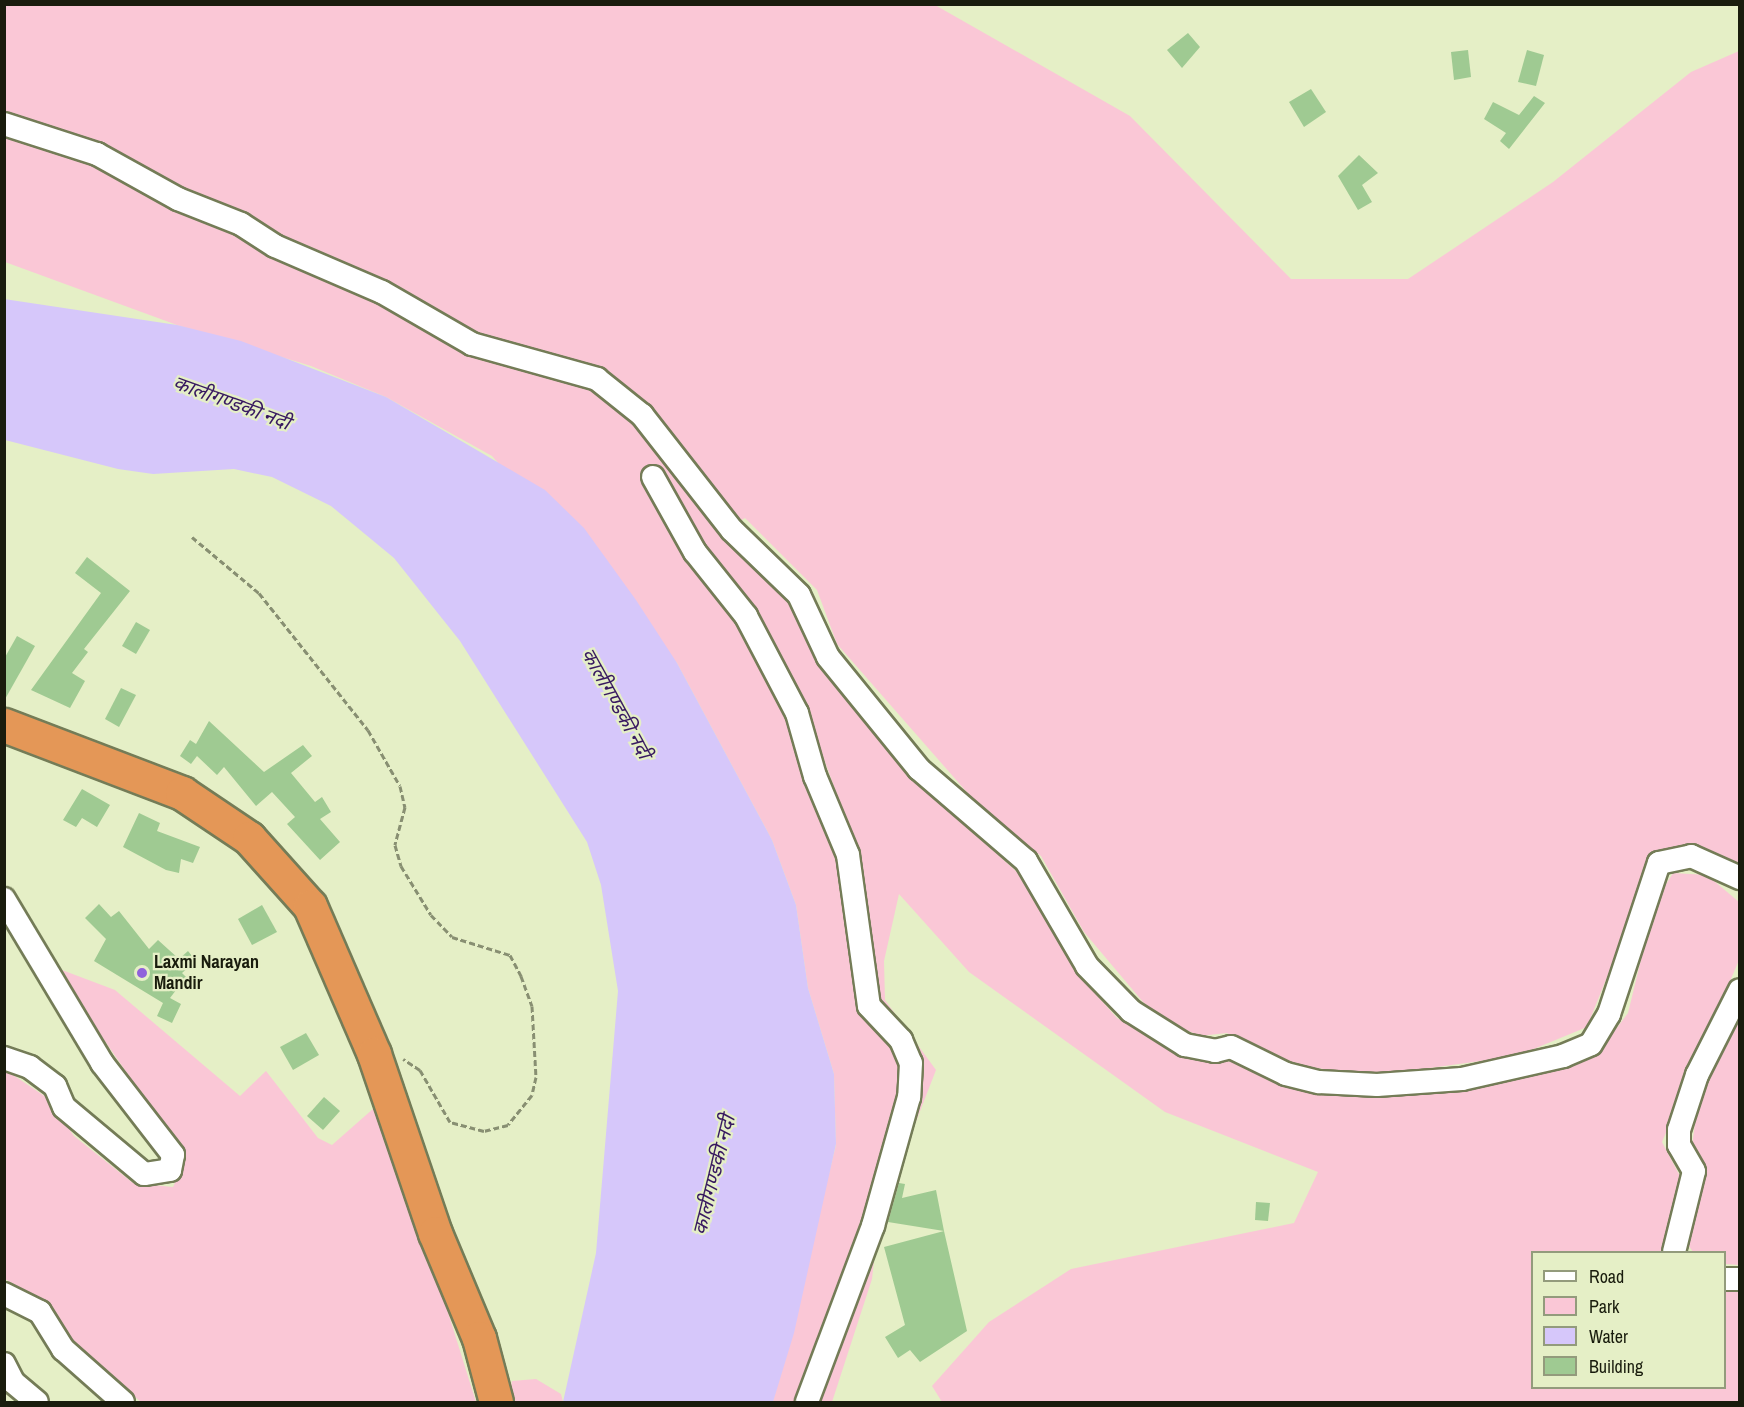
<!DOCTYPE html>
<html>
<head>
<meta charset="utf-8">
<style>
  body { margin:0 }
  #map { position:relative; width:1744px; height:1407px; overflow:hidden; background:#e5efc6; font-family:"Archivo Narrow","Noto Sans Devanagari",sans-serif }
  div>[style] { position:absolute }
  .green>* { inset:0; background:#fac7d6 }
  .water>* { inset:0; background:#d6c7fa }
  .building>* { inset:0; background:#9fca92 }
  .path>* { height:3px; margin-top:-1.5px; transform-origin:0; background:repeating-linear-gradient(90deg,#888f72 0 6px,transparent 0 9px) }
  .roads { filter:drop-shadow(2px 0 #747c57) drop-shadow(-2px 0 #747c57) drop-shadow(0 2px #747c57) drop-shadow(0 -2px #747c57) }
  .minor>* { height:22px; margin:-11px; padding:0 11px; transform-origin:11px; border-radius:11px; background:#fff }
  .highway>* { height:33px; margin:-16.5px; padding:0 16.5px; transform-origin:16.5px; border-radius:16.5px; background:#e49757 }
  .dots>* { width:16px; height:16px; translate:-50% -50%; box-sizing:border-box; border:3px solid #e5efc6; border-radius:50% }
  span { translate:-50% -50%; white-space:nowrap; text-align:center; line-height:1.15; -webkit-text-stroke:4.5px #e5efc6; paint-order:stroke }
  .poi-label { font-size:18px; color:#191c0d; font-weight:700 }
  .left { translate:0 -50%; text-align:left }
  .water-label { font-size:20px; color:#371860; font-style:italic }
  .frame { position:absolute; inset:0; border:6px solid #191c0d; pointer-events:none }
  .legend { position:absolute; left:1531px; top:1251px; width:195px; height:138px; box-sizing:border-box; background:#e5efc6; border:2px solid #939b7c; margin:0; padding:8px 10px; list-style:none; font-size:18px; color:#191c0d }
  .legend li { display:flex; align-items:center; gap:12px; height:30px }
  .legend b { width:30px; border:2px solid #939b7c }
</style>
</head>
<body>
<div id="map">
  <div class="green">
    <i style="clip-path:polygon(4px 5px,935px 5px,1130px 116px,1291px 279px,1408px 279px,1553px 182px,1691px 72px,1739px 51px,1739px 869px,1670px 850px,1635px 907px,1587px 1027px,1517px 1056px,1372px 1076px,1310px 1067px,1264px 1054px,1227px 1033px,1200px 1036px,1170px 1023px,1143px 1002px,1084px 932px,1041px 856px,979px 806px,837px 644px,817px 590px,745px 518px,725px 529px,791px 596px,817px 659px,910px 776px,1017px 872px,1077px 973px,1117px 1018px,1185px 1058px,1235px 1062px,1292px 1086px,1381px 1095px,1459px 1091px,1598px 1053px,1628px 1013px,1655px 902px,1673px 873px,1707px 875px,1739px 902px,1739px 960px,1662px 1142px,1682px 1180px,1663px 1252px,1532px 1252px,1532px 1388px,1724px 1388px,1725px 1292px,1739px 1290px,1739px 1402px,942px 1402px,932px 1386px,989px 1322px,1071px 1269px,1294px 1223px,1318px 1172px,1165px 1112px,969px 972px,899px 894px,884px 961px,885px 1000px,936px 1070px,879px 1217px,872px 1279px,832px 1402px,815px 1402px,851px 1322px,916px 1061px,874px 1003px,857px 850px,816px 737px,773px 647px,702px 541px,685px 550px,737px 621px,796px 733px,839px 848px,854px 969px,902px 1053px,903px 1093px,801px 1402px,773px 1402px,836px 1145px,834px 1074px,808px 988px,796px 905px,772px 840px,677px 663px,492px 456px,386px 397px,311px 366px,177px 325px,5px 262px)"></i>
    <i style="clip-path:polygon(54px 967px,115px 990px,240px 1096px,266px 1071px,318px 1138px,332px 1145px,382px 1101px,476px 1402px,141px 1402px,77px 1348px,50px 1304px,5px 1279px,4px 1069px,46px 1097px,74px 1136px,133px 1183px,173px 1187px,186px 1159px)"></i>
    <i style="clip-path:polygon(1739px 1016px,1739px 1265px,1725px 1264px,1724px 1252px,1693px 1252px,1686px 1242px,1704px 1181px,1692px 1147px,1695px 1122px,1713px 1068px)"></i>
    <i style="clip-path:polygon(536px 1379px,561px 1394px,563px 1402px,508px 1402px,512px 1381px)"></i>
  </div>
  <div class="water">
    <i style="clip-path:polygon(4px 299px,177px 325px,241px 341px,386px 397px,545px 490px,584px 528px,636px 600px,677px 663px,772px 840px,796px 905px,808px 988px,834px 1074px,836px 1144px,794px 1333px,773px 1402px,563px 1402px,596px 1253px,618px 991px,601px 885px,587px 842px,460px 641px,394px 558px,331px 506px,272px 477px,234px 469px,153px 474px,118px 469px,5px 440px)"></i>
  </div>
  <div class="building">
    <i style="clip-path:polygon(1188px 33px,1200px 47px,1182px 68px,1167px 50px)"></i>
    <i style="clip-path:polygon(1468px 50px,1471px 77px,1454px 80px,1451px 52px)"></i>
    <i style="clip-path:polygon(1527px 50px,1544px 55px,1536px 86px,1518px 82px)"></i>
    <i style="clip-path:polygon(1311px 89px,1326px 112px,1304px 127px,1289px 102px)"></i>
    <i style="clip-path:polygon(1534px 96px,1545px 103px,1509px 149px,1500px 141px,1506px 133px,1484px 119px,1493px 102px,1519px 115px)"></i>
    <i style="clip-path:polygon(1359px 155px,1378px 173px,1362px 185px,1372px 202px,1358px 210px,1338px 176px)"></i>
    <i style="clip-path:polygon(87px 557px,130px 591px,84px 649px,88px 652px,72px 673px,85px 681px,70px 708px,31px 690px,101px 593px,75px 573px)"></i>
    <i style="clip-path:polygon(136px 622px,150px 630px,136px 654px,122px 646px)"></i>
    <i style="clip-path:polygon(17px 636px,35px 646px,4px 701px,4px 659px)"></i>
    <i style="clip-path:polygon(121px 688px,136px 695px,119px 727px,105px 719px)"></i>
    <i style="clip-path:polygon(209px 721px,264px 772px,303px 745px,312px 756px,291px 773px,315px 802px,322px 797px,331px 812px,320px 819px,340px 842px,320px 860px,287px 824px,295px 817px,272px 792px,256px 806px,224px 767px,217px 775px,197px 756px,191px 764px,180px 756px,190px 740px,196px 744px)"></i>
    <i style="clip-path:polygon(82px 789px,110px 805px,97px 827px,82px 818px,76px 827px,63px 820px)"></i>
    <i style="clip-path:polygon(139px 813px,160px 823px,157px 831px,200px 847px,193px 863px,181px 859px,179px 873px,166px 870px,123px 847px)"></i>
    <i style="clip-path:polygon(99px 904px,111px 917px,119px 911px,149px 949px,158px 940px,179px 959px,188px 951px,196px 961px,182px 973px,186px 977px,170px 998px,181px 1004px,172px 1023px,157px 1016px,163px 1003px,94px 961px,106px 939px,85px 918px)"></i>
    <i style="clip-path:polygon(262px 905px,277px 932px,252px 945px,238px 919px)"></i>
    <i style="clip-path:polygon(306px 1033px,319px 1055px,293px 1070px,280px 1047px)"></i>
    <i style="clip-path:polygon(324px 1097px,340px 1111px,323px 1130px,307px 1116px)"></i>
    <i style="clip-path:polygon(899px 1183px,905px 1184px,902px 1198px,936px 1190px,944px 1231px,888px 1222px)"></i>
    <i style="clip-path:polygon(1256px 1202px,1270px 1203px,1268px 1221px,1255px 1220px)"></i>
    <i style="clip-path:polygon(944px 1231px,967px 1331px,920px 1362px,910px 1350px,898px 1358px,885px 1337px,905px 1325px,884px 1247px)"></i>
  </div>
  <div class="path">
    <i style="left:192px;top:537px;width:87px;rotate:39.9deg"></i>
    <i style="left:259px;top:593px;width:175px;rotate:51.5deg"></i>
    <i style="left:368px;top:730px;width:64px;rotate:60.3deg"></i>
    <i style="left:400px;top:786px;width:22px;rotate:77deg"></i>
    <i style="left:405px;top:807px;width:39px;rotate:105deg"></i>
    <i style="left:395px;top:845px;width:22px;rotate:74deg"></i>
    <i style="left:401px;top:866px;width:57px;rotate:58.5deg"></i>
    <i style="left:431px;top:915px;width:30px;rotate:46deg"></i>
    <i style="left:452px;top:937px;width:61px;rotate:17.2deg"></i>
    <i style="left:510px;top:955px;width:24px;rotate:62deg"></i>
    <i style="left:521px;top:976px;width:32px;rotate:70deg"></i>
    <i style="left:532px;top:1006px;width:71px;rotate:86.8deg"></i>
    <i style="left:536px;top:1077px;width:18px;rotate:103deg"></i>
    <i style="left:532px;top:1095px;width:38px;rotate:129deg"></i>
    <i style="left:508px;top:1125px;width:25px;rotate:166deg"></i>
    <i style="left:484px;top:1131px;width:35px;rotate:-165deg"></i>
    <i style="left:450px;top:1122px;width:60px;rotate:-120deg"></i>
    <i style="left:420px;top:1070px;width:20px;rotate:-147deg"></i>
  </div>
  <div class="roads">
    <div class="minor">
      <i style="left:4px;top:124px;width:98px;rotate:17.9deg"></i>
      <i style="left:97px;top:154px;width:93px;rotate:29.1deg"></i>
      <i style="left:178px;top:199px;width:68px;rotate:21.6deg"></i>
      <i style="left:241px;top:224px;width:40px;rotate:32.9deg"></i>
      <i style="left:275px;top:246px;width:116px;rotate:23.3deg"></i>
      <i style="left:382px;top:292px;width:104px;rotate:30deg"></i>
      <i style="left:472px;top:344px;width:130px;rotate:15.6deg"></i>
      <i style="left:597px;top:379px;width:58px;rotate:38.7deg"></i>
      <i style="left:642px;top:415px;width:146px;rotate:52deg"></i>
      <i style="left:732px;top:530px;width:93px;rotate:44.1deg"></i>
      <i style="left:799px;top:595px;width:68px;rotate:64.9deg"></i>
      <i style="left:828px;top:657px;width:144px;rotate:50.9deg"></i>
      <i style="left:919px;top:769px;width:141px;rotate:40.7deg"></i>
      <i style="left:1026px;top:861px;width:121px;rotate:59.8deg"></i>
      <i style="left:1087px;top:966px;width:63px;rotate:45.6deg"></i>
      <i style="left:1131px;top:1011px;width:64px;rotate:32.2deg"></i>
      <i style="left:1185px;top:1045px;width:31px;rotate:11deg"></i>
      <i style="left:1215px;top:1051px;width:16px;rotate:-14deg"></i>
      <i style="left:1231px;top:1047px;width:61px;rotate:26.1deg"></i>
      <i style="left:1286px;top:1074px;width:34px;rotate:14deg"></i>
      <i style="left:1319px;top:1082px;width:58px;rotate:3deg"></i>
      <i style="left:1377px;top:1085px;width:85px;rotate:-4deg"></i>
      <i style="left:1462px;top:1079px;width:104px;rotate:-12.8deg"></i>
      <i style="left:1563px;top:1056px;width:30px;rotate:-23deg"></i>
      <i style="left:1591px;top:1044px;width:35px;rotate:-59deg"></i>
      <i style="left:1609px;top:1014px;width:159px;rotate:-71.7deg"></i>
      <i style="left:1659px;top:863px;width:33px;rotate:-12deg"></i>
      <i style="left:1691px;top:856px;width:54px;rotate:24.2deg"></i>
      <i style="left:653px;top:477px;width:86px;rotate:60.8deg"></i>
      <i style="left:695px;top:552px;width:82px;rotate:51.4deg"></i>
      <i style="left:746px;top:616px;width:110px;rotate:62.3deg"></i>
      <i style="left:797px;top:713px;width:66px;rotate:74.1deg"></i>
      <i style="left:815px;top:776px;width:86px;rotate:67.3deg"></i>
      <i style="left:848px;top:855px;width:152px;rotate:82.1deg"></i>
      <i style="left:869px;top:1006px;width:47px;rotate:46.7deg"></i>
      <i style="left:901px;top:1040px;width:25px;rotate:67deg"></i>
      <i style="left:911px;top:1063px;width:34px;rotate:93deg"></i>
      <i style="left:909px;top:1097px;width:134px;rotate:105.6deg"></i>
      <i style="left:873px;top:1226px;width:188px;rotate:110.6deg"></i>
      <i style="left:4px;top:899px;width:191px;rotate:59.1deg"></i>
      <i style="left:102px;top:1063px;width:116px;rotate:52.3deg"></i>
      <i style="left:173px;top:1155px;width:15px;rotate:101deg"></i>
      <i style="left:170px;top:1170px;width:26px;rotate:171deg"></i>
      <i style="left:144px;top:1174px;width:104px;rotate:-140.1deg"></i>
      <i style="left:64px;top:1107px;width:23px;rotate:-113deg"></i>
      <i style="left:55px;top:1086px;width:31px;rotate:-143deg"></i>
      <i style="left:30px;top:1067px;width:28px;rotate:-161deg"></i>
      <i style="left:1674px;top:1252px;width:83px;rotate:-76.1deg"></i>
      <i style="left:1694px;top:1171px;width:30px;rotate:-120deg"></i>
      <i style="left:1679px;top:1145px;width:15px;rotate:-90deg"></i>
      <i style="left:1679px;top:1130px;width:58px;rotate:-71.9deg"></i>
      <i style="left:1697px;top:1075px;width:95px;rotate:-63.2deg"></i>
      <i style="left:1724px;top:1279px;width:16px"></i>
      <i style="left:4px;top:1294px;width:40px;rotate:26.6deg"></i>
      <i style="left:40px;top:1312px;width:44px;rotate:58.1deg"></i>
      <i style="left:63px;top:1349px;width:80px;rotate:41.5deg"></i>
      <i style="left:4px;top:1364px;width:20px;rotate:63deg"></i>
      <i style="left:13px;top:1382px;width:31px;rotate:40deg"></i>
    </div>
    <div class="highway">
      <i style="left:4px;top:725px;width:191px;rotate:20.9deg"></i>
      <i style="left:182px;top:793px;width:81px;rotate:33.9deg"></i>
      <i style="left:249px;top:838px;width:91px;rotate:48.1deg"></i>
      <i style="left:310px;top:906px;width:161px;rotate:66.6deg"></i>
      <i style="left:374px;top:1054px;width:189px;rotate:71.2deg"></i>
      <i style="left:435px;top:1233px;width:114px;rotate:67.3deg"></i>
      <i style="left:479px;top:1338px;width:66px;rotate:75.1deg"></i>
    </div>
  </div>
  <div class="dots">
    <i style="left:142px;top:973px;background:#9061db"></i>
  </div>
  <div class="poi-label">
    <span class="left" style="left:154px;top:973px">Laxmi Narayan<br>Mandir</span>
  </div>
  <div class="water-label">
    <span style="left:232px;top:402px;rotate:20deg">कालीगण्डकी नदी</span>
    <span style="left:617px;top:703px;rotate:61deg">कालीगण्डकी नदी</span>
    <span style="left:713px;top:1175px;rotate:-76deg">कालीगण्डकी नदी</span>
  </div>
  <div class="frame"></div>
  <ul class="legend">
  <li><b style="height:8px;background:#fff"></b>Road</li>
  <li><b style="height:16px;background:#fac7d6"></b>Park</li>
  <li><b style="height:16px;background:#d6c7fa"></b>Water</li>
  <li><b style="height:16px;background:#9fca92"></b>Building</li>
  </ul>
</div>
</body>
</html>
